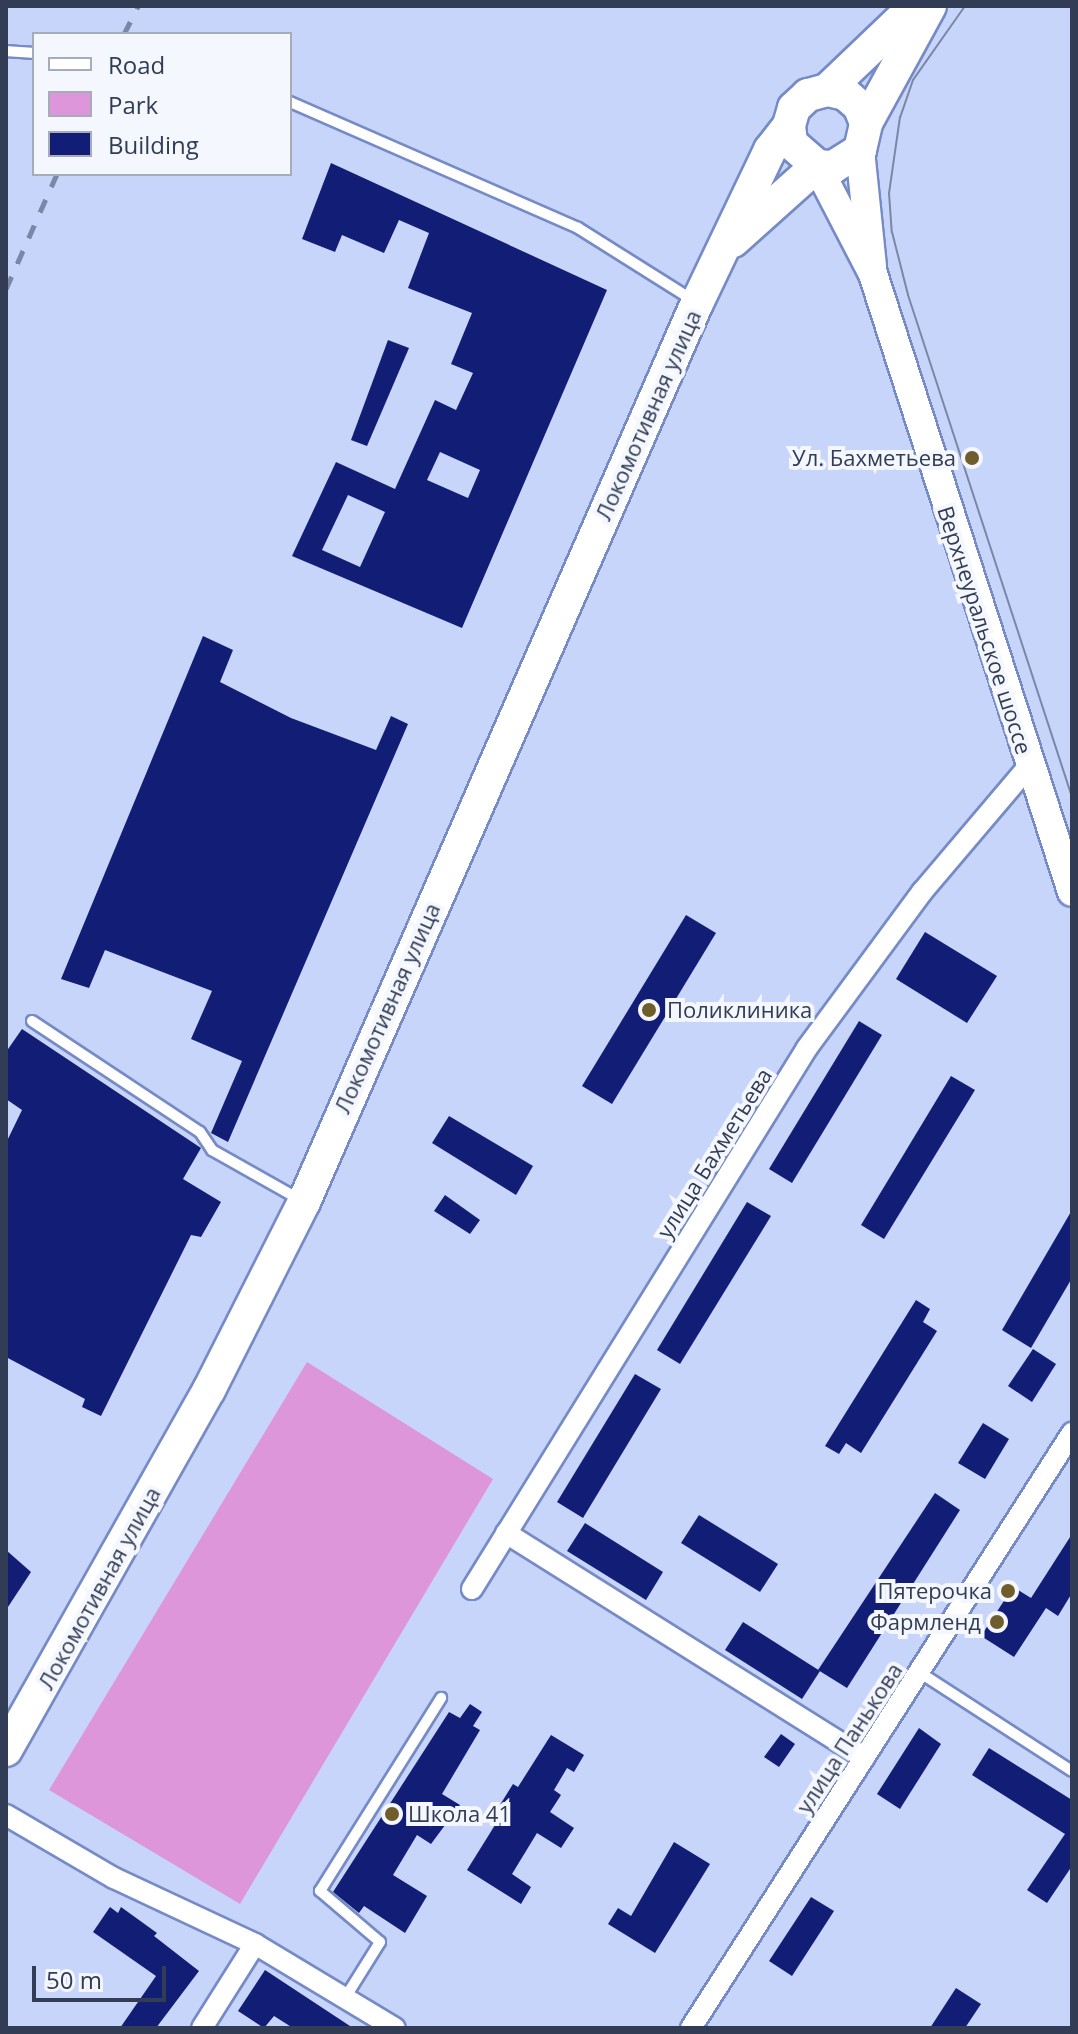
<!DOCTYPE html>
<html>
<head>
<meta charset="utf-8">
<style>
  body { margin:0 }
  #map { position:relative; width:1078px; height:2034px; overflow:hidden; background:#c7d5fb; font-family:"Open Sans",sans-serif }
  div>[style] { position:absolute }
  .green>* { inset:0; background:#de96da }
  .building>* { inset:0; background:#121d76 }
  .roads { filter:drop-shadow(2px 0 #768bc6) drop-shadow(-2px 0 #768bc6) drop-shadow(0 2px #768bc6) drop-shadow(0 -2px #768bc6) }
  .lane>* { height:10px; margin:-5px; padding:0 5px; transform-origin:5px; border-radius:5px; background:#fff }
  .street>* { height:20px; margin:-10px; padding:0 10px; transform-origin:10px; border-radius:10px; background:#fff }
  .secondary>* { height:28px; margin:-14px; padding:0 14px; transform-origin:14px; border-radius:14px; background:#fff }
  .primary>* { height:32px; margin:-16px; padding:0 16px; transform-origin:16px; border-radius:16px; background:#fff }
  .tram>* { height:2px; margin:-1px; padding:0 1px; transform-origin:1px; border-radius:1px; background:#7b87a7 }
  .rail>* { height:5px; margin-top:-2.5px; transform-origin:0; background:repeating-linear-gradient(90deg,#7b87a7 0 14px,transparent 0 28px) }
  .dots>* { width:22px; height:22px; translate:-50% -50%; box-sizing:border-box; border:4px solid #f4f7fd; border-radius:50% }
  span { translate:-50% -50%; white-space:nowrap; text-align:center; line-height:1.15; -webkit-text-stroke:8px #f4f7fd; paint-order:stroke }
  .street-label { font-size:22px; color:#323c55 }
  .poi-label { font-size:22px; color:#323c55 }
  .right { translate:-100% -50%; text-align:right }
  .left { translate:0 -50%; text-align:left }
  .frame { position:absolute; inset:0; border:8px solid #323c55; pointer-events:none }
  .legend { position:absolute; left:32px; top:32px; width:260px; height:144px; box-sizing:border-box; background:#f4f7fd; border:2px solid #a6acba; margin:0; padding:10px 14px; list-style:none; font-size:24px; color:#323c55 }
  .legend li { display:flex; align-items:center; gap:16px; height:40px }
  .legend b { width:40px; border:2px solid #a6acba }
  .scale { position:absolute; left:32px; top:1966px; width:134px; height:36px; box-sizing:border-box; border:4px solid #323c55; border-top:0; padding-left:10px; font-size:24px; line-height:28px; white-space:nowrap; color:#323c55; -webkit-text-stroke:6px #f4f7fd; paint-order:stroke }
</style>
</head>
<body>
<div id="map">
  <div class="green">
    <i style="clip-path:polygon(307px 1362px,493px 1479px,240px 1904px,49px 1790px)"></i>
  </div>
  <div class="building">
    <i style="clip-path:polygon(evenodd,331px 163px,607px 290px,462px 628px,292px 556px,336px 462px,395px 489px,435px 400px,456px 410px,473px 373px,451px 364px,472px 313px,408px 288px,429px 233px,399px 220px,384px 253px,342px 235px,335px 252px,302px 239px,331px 163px,440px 452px,480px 470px,468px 498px,427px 480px,440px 452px,331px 163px,348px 495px,385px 512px,360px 567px,322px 550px,348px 495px)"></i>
    <i style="clip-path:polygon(388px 340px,409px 348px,367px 446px,351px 440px)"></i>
    <i style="clip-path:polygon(203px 636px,233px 650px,220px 682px,291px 718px,376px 750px,391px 716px,408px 724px,228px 1142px,211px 1133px,242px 1061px,191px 1039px,212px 991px,105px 950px,89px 988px,61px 979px)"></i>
    <i style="clip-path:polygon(686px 915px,716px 933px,612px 1104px,582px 1086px)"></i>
    <i style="clip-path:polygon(925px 932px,997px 976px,967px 1023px,896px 979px)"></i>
    <i style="clip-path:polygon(859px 1021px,882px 1035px,792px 1183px,769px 1169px)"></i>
    <i style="clip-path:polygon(22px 1029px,201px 1148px,183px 1179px,221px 1202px,201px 1237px,191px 1235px,101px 1416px,82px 1407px,85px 1399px,6px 1357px,6px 1143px,22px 1110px,6px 1099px,6px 1052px)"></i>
    <i style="clip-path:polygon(951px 1076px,975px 1090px,884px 1239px,861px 1225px)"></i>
    <i style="clip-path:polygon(449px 1116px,533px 1166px,516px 1195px,432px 1143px)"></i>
    <i style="clip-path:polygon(445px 1195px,480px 1220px,470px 1234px,434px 1211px)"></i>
    <i style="clip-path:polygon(747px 1202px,771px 1216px,680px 1364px,657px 1350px)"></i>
    <i style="clip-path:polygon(1072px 1210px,1072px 1278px,1031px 1348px,1002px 1330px)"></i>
    <i style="clip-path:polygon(916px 1300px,930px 1309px,923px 1322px,937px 1331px,861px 1453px,846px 1443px,839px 1454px,825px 1446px)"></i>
    <i style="clip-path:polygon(1033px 1349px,1056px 1364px,1032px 1402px,1008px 1386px)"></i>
    <i style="clip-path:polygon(635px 1374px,661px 1389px,583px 1518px,557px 1502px)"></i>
    <i style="clip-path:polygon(983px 1423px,1009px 1439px,985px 1479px,958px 1463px)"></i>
    <i style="clip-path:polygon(935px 1493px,960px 1510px,847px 1688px,818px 1670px)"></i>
    <i style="clip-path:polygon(699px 1515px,778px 1564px,760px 1592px,681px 1543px)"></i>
    <i style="clip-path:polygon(585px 1523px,663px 1572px,646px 1600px,567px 1551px)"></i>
    <i style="clip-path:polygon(1072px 1534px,1072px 1593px,1058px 1616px,1046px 1608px,1014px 1657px,981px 1636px,1013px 1587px,1031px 1598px)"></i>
    <i style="clip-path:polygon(6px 1550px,31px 1572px,6px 1610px)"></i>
    <i style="clip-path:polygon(743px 1622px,820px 1671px,802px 1699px,725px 1650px)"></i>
    <i style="clip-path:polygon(470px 1704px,482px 1712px,473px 1726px,480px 1730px,442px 1794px,460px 1805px,431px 1844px,417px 1835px,393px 1875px,427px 1896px,405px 1933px,364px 1906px,359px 1913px,333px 1892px,449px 1712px,460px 1718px)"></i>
    <i style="clip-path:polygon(919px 1728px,941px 1744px,900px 1809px,877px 1794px)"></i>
    <i style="clip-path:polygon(781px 1734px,795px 1744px,779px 1767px,764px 1757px)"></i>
    <i style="clip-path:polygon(551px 1735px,584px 1755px,574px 1772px,567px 1768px,554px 1790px,561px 1795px,550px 1812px,574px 1828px,561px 1848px,537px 1833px,512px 1874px,531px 1887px,521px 1904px,467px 1870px,500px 1817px,495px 1813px,513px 1784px,518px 1787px)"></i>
    <i style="clip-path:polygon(989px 1748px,1072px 1800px,1072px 1866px,1047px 1903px,1027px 1890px,1065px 1834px,972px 1775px)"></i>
    <i style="clip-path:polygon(674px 1842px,710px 1864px,655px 1953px,608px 1924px,618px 1908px,631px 1916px)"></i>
    <i style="clip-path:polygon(811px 1897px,834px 1911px,792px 1976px,769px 1961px)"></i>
    <i style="clip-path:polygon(110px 1907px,118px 1913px,121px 1907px,157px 1933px,154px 1936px,199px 1971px,156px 2028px,120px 2028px,156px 1976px,93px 1932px)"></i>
    <i style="clip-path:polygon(265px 1970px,353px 2028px,293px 2028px,274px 2016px,264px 2028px,238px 2011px)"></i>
    <i style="clip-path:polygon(956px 1988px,981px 2004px,965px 2028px,930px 2028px)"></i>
  </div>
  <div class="roads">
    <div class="lane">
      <i style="left:6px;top:51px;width:28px;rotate:4deg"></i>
      <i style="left:290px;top:102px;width:314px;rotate:23.6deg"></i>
      <i style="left:578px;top:228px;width:136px;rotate:32.1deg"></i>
      <i style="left:32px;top:1021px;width:201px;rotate:33.5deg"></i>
      <i style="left:200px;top:1132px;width:22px;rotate:56deg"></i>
      <i style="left:212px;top:1150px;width:100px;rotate:29.4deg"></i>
      <i style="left:919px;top:1672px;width:182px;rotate:32.9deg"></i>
      <i style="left:345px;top:1998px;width:66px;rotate:-58deg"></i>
      <i style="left:380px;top:1942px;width:79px;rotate:-139.6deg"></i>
      <i style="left:320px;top:1891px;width:228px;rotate:-57.9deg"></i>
    </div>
    <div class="street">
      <i style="left:506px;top:1533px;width:423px;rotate:32.1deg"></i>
      <i style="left:472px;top:1589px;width:636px;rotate:-58.23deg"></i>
      <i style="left:807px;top:1048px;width:194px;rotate:-53.6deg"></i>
      <i style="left:922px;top:892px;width:165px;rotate:-49.7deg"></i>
      <i style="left:6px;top:1815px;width:125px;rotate:30.3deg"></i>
      <i style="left:114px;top:1878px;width:156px;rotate:25.1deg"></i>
      <i style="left:255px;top:1944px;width:163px;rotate:31deg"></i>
      <i style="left:202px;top:2028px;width:99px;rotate:-57.8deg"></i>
      <i style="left:691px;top:2028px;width:707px;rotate:-57.37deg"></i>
    </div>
    <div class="secondary">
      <i style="left:860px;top:150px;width:117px;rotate:84.1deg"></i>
      <i style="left:817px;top:166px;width:122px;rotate:62.6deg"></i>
      <i style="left:873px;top:274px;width:649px;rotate:72.15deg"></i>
    </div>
    <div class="primary">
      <i style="left:827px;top:90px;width:119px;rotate:-43.6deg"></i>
      <i style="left:866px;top:123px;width:133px;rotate:-61.3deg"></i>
      <i style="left:733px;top:241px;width:113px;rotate:-41.8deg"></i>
      <i style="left:817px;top:166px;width:16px;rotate:4deg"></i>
      <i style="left:833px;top:167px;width:32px;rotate:-32deg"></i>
      <i style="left:860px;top:150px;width:28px;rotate:-77deg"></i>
      <i style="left:866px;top:123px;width:18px;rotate:-112deg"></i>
      <i style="left:859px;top:106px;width:18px;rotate:-139deg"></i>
      <i style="left:845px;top:94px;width:18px;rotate:-167deg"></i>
      <i style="left:827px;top:90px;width:20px;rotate:165deg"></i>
      <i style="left:808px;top:95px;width:19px;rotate:137deg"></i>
      <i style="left:794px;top:108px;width:19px;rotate:106deg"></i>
      <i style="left:789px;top:126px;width:17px;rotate:83deg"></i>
      <i style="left:791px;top:143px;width:35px;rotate:41deg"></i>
      <i style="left:6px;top:1750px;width:413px;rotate:-60.6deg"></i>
      <i style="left:209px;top:1390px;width:211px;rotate:-63.2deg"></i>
      <i style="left:304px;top:1202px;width:981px;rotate:-66.39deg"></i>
      <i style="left:697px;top:303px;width:170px;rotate:-64.5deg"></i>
      <i style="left:770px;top:150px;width:31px;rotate:-52deg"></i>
    </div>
  </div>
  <div class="tram">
    <i style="left:965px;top:6px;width:90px;rotate:125.1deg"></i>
    <i style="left:913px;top:80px;width:39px;rotate:109deg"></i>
    <i style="left:900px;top:117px;width:77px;rotate:98.2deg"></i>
    <i style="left:889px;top:193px;width:39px;rotate:86deg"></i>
    <i style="left:892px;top:232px;width:65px;rotate:75.7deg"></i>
    <i style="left:908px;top:295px;width:528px;rotate:71.91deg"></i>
  </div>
  <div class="rail">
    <i style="left:124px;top:34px;width:31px;rotate:-63deg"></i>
    <i style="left:6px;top:289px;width:126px;rotate:-66.1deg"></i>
  </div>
  <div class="dots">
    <i style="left:972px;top:458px;background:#705d2c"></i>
    <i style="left:649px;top:1010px;background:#705d2c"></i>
    <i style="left:1008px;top:1591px;background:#705d2c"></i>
    <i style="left:997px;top:1622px;background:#705d2c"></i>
    <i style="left:392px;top:1814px;background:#705d2c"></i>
  </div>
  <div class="street-label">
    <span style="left:648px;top:415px;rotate:-66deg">Локомотивная улица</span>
    <span style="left:985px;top:630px;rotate:72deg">Верхнеуральское шоссе</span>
    <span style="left:387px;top:1008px;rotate:-66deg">Локомотивная улица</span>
    <span style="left:714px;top:1153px;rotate:-58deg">улица Бахметьева</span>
    <span style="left:99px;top:1588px;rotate:-61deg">Локомотивная улица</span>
    <span style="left:849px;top:1738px;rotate:-57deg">улица Панькова</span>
  </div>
  <div class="poi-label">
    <span class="right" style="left:956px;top:458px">Ул. Бахметьева</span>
    <span class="left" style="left:667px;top:1010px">Поликлиника</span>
    <span class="right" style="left:992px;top:1591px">Пятерочка</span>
    <span class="right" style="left:981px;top:1622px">Фармленд</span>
    <span class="left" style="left:408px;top:1814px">Школа 41</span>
  </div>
  <div class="frame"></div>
  <ul class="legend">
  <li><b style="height:10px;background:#fff"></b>Road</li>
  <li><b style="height:22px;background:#de96da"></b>Park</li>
  <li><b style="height:22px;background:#121d76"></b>Building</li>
  </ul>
  <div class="scale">50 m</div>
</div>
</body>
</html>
